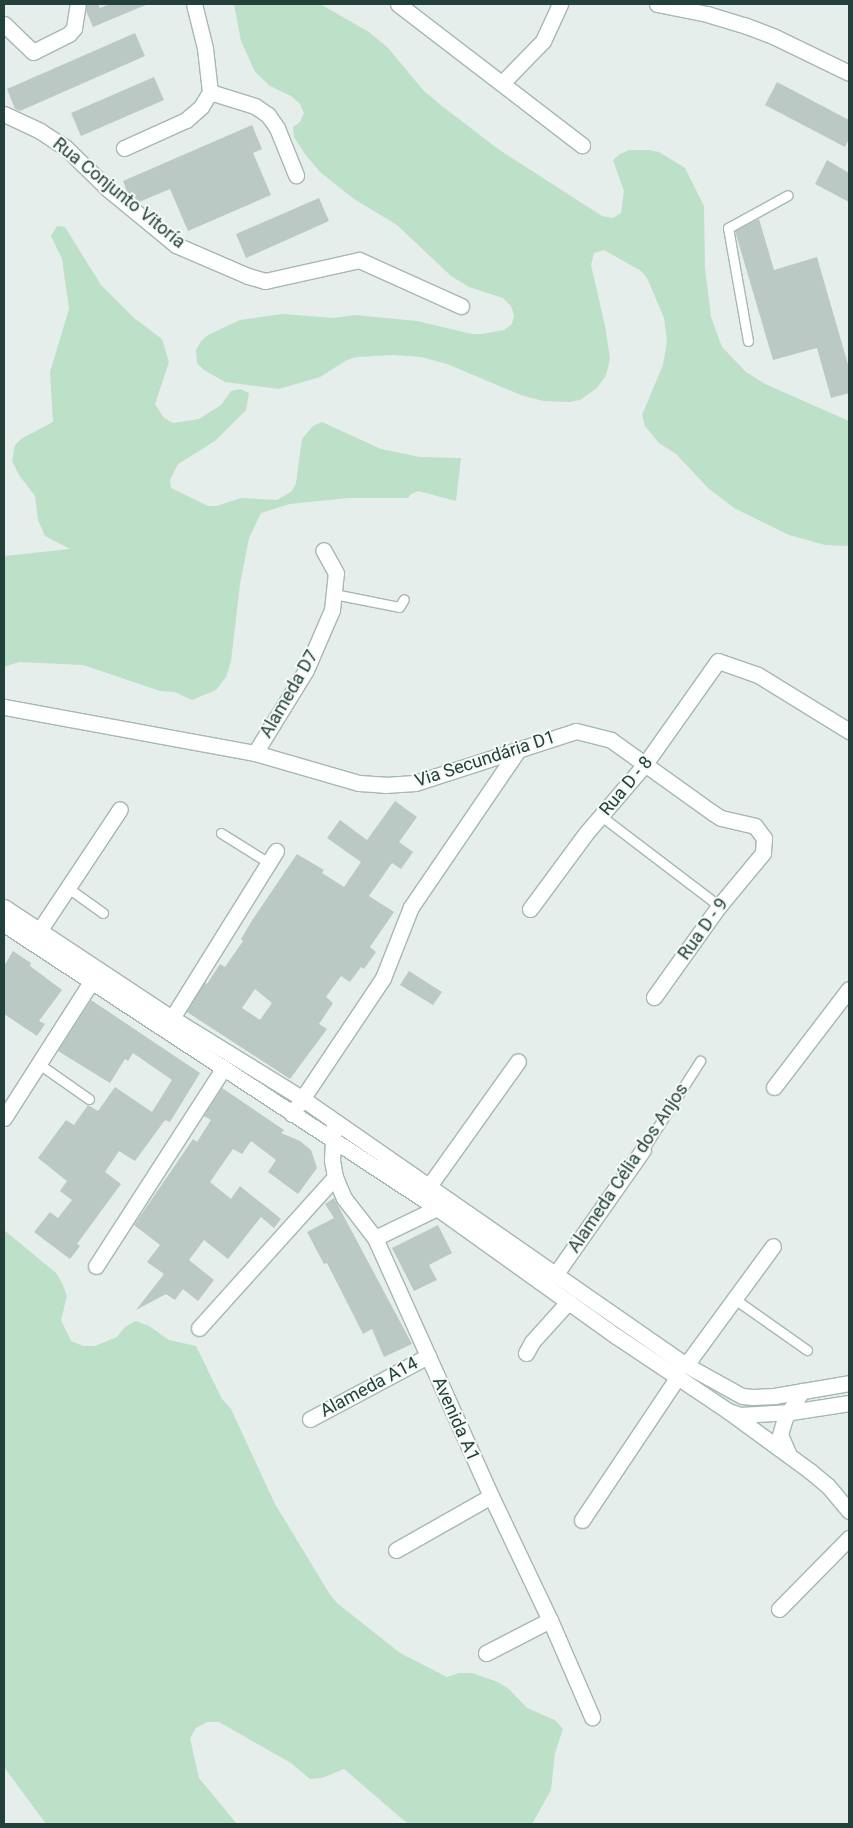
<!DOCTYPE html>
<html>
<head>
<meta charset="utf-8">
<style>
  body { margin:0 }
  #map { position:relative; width:853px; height:1828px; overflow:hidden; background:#e5eeeb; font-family:Roboto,sans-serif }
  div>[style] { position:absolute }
  .green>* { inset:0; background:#bde0c9 }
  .building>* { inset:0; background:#bac9c4 }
  .roads { filter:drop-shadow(1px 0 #a7b7b3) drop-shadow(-1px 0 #a7b7b3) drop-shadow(0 1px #a7b7b3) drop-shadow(0 -1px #a7b7b3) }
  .service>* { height:9px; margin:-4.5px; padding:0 4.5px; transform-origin:4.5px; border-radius:4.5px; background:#fff }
  .minor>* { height:15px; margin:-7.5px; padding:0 7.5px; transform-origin:7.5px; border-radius:7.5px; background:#fff }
  .tertiary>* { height:15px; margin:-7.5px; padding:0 7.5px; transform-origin:7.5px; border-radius:7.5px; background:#fff }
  span { translate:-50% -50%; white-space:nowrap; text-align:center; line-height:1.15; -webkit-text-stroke:4px #f6faf8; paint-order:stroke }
  .street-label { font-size:18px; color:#23413b }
  .frame { position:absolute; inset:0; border:5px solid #23413b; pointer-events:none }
</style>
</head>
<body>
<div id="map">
  <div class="green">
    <i style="clip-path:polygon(234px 4px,320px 4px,369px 32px,388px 48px,424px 91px,442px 106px,498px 149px,602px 216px,613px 218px,621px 213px,624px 191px,613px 160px,620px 154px,629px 150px,649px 150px,659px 152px,685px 168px,704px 206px,705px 268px,711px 317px,722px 347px,746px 372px,765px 384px,849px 421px,849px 546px,825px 545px,789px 535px,734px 508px,708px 488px,676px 454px,659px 443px,645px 426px,642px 415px,663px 365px,667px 341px,664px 318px,647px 278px,641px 271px,604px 250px,594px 253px,591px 265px,605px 326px,610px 358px,608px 368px,605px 377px,597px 388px,580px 400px,570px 402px,543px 401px,521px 395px,447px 364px,421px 357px,394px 355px,357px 357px,347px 360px,320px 377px,279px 389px,225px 382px,204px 370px,197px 363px,196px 350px,201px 341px,208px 335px,240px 320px,282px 314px,334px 318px,355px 315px,417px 321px,472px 334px,483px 334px,504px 330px,512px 324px,514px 315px,511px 306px,503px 298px,469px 287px,451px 276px,397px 225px,354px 199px,320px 172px,305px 154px,294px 137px,293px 127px,300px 122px,304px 113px,300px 104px,291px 96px,270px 86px,255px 72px,241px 41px)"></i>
    <i style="clip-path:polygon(57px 226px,65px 227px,101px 285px,134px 318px,162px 339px,169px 362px,155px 404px,164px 418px,173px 423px,199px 419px,221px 405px,231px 391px,240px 389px,249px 393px,246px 410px,215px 441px,178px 464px,170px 480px,171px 488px,208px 506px,216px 506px,241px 498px,277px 500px,292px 491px,296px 483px,302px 439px,313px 426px,322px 422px,381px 449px,420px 457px,461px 458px,456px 501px,418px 491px,411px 494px,408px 498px,348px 498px,290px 504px,261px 513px,249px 538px,240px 584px,231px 661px,226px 677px,216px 690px,192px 700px,175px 692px,160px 691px,83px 665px,19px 662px,4px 667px,4px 556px,70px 549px,45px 536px,38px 520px,35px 496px,19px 475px,12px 461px,15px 445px,21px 439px,53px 422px,50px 372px,69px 309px,62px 259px,51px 236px)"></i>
    <i style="clip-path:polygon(4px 1230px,56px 1273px,62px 1283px,67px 1296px,61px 1320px,71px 1341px,83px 1346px,95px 1346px,117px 1337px,125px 1327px,136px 1321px,149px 1326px,169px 1340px,196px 1346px,222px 1399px,231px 1409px,275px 1504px,329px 1593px,337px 1603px,400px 1653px,447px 1677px,459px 1673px,472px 1673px,498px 1682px,509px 1689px,527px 1708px,555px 1720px,563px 1729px,555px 1753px,551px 1790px,532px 1824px,408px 1824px,344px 1769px,322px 1778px,310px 1779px,291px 1763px,219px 1722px,207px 1722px,196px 1728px,190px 1738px,199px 1778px,237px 1824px,46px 1824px,4px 1767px)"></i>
  </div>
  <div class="building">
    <i style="clip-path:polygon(87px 4px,98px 4px,100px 8px,110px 4px,148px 4px,93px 27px,86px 11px)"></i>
    <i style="clip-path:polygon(135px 33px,145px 56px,20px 111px,15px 109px,7px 89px)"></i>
    <i style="clip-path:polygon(154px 77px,164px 100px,81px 136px,71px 113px)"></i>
    <i style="clip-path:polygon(777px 82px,849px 120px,849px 139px,845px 147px,765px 105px)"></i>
    <i style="clip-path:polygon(252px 125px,262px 149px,253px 153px,271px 195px,188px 231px,170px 189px,139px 202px,128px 194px,123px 181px)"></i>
    <i style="clip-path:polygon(827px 160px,849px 173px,849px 202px,815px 184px)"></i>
    <i style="clip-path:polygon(319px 198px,329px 221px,246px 258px,236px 234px)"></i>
    <i style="clip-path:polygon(759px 219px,774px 270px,817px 257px,849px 368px,849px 393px,831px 398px,817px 348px,773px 360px,735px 231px)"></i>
    <i style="clip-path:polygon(evenodd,395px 801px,417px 817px,399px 842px,413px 852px,401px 869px,392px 863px,369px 896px,394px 912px,370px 947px,376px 952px,364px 969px,361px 967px,350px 982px,341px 976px,326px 997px,333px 1003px,319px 1024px,327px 1029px,290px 1079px,187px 1012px,205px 982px,207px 984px,220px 964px,225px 967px,243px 941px,241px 939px,251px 922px,297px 854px,324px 870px,322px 873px,344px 887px,361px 862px,327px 838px,340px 820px,367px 840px,395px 801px,255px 989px,272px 1003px,260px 1020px,242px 1008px,255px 989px)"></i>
    <i style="clip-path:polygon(13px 951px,31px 963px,30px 966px,62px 990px,39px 1021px,45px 1024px,37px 1036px,4px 1014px,4px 966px)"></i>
    <i style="clip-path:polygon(409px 971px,442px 992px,433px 1005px,400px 985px)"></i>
    <i style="clip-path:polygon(91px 1000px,200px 1073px,170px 1122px,165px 1120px,135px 1161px,119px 1151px,105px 1172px,121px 1184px,77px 1244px,80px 1246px,70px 1259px,34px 1232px,50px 1212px,58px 1218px,72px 1200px,60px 1191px,67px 1181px,38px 1158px,66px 1120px,74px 1125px,88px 1105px,98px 1111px,115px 1087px,152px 1112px,172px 1080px,133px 1053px,128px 1061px,125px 1059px,110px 1083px,58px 1051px)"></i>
    <i style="clip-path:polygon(222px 1088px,284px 1130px,281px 1133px,300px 1141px,311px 1150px,317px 1168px,298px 1194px,268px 1172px,276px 1160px,251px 1141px,242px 1154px,233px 1149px,210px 1182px,231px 1199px,240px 1186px,281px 1219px,274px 1228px,261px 1217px,228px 1259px,204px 1240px,189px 1260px,214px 1280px,198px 1301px,183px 1289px,175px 1300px,166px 1294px,136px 1310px,164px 1274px,147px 1262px,160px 1245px,134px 1225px,193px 1139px,197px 1142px,211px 1120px,204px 1116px)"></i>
    <i style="clip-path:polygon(334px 1198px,412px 1344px,384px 1357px,372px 1329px,363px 1334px,327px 1263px,324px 1264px,307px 1232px,334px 1218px,325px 1204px)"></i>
    <i style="clip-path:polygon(438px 1225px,452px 1253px,429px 1265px,437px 1280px,414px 1291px,392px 1248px)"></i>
  </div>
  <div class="roads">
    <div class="service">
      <i style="left:748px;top:341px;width:115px;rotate:-100deg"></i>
      <i style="left:728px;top:228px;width:68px;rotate:-28.8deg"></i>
      <i style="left:334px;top:594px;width:66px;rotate:11.3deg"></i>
      <i style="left:399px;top:607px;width:9px;rotate:-58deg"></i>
      <i style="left:601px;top:816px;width:148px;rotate:37.3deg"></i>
      <i style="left:221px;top:833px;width:57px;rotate:32deg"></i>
      <i style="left:68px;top:888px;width:43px;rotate:35.5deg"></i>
      <i style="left:39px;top:1064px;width:61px;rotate:35deg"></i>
      <i style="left:643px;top:1150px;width:106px;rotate:-57.4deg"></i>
      <i style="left:736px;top:1300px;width:87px;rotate:35.2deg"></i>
    </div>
    <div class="minor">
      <i style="left:398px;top:4px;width:232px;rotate:37.5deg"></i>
      <i style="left:657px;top:4px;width:51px;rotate:11.3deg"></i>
      <i style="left:707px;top:14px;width:39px;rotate:17deg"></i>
      <i style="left:744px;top:25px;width:33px;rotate:21deg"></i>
      <i style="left:775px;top:37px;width:82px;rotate:25.9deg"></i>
      <i style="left:4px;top:24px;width:40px;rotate:44deg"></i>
      <i style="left:33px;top:52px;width:40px;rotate:-26.6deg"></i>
      <i style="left:69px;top:34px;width:8px;rotate:-50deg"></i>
      <i style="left:74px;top:28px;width:24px;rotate:-81deg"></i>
      <i style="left:502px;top:83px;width:59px;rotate:-45.7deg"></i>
      <i style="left:543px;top:41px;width:41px;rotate:-65.3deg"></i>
      <i style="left:210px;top:92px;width:47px;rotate:17.3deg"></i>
      <i style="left:255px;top:106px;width:16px;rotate:35deg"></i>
      <i style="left:268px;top:115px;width:16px;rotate:55deg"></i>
      <i style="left:277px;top:128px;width:51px;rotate:68deg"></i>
      <i style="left:4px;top:114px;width:40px;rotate:25deg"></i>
      <i style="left:40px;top:131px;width:30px;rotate:33deg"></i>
      <i style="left:65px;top:147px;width:62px;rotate:44.3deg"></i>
      <i style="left:109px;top:190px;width:87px;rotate:39.4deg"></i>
      <i style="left:176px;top:245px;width:78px;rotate:23.3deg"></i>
      <i style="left:248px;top:276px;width:18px;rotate:16deg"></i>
      <i style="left:265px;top:281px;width:96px;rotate:-12.6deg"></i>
      <i style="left:359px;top:260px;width:112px;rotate:24.3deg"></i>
      <i style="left:124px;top:148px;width:68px;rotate:-24.3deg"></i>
      <i style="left:186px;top:120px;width:20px;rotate:-41deg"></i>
      <i style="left:201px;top:107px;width:17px;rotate:-59deg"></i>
      <i style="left:210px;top:92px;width:44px;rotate:-96.5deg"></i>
      <i style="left:205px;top:48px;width:45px;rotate:-104deg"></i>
      <i style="left:4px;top:707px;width:255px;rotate:10.4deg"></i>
      <i style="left:255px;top:753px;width:108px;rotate:16.1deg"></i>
      <i style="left:359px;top:783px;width:26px;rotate:4deg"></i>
      <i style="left:385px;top:785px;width:30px;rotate:-4deg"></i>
      <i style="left:415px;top:783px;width:169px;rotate:-17.9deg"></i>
      <i style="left:576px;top:731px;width:36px;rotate:14deg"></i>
      <i style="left:611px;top:740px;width:125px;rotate:35.6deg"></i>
      <i style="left:713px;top:813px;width:9px;rotate:32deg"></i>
      <i style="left:721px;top:818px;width:35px;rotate:13deg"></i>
      <i style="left:755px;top:826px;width:15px;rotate:53deg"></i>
      <i style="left:764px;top:838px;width:15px;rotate:94deg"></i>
      <i style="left:763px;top:853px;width:69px;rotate:129.7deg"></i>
      <i style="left:719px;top:906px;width:112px;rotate:125.5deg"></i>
      <i style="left:255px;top:753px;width:97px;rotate:-58.4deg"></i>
      <i style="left:306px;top:670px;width:65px;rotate:-66.6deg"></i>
      <i style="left:332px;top:610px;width:37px;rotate:-84deg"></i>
      <i style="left:336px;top:573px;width:26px;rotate:-119deg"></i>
      <i style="left:530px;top:909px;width:96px;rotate:-53.5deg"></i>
      <i style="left:587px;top:832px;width:89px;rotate:-49.5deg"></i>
      <i style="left:645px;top:764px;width:126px;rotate:-54.7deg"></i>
      <i style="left:718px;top:661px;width:42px;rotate:19.3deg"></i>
      <i style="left:758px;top:675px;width:107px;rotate:31.6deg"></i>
      <i style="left:39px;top:931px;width:146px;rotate:-56.4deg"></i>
      <i style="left:172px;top:1018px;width:197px;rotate:-58.1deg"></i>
      <i style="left:774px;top:1087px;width:123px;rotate:-52.6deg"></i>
      <i style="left:292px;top:1114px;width:164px;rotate:-56.2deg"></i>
      <i style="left:383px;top:978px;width:76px;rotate:-68.5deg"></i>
      <i style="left:411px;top:907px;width:190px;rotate:-55.7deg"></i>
      <i style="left:4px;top:1118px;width:161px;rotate:-57.4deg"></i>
      <i style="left:334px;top:1122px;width:38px;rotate:93deg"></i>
      <i style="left:332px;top:1160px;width:17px;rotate:80deg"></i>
      <i style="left:335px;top:1177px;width:23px;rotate:67deg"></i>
      <i style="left:344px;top:1198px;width:51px;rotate:52.2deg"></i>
      <i style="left:375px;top:1238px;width:283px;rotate:65.8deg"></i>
      <i style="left:491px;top:1496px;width:137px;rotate:64.6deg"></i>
      <i style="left:550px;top:1620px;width:106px;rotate:66.6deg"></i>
      <i style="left:429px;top:1186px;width:153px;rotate:-54.5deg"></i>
      <i style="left:375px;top:1238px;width:69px;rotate:-25.8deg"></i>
      <i style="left:96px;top:1266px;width:234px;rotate:-57.2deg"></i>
      <i style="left:555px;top:1275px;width:153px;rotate:-54.9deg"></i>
      <i style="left:199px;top:1328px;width:203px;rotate:-48deg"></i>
      <i style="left:526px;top:1353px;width:13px;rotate:-61deg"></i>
      <i style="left:532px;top:1342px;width:54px;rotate:-48deg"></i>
      <i style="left:686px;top:1365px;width:147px;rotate:-53.8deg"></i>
      <i style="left:728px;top:1411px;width:102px;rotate:36.2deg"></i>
      <i style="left:810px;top:1471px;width:23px;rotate:40deg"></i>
      <i style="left:828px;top:1486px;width:33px;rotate:50deg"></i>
      <i style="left:310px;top:1419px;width:134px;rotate:-28.1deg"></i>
      <i style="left:789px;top:1455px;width:22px;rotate:-114deg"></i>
      <i style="left:780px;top:1435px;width:18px;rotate:-74deg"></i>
      <i style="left:785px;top:1418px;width:32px;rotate:-58deg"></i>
      <i style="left:582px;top:1520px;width:171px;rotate:-56.2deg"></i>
      <i style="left:396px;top:1550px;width:109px;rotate:-29.6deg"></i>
      <i style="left:779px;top:1609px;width:100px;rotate:-45.4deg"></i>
      <i style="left:486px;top:1653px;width:72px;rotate:-27.3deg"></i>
    </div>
    <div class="tertiary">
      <i style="left:4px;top:907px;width:201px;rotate:33.5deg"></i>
      <i style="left:172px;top:1018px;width:154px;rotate:31.7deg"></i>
      <i style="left:303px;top:1099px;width:466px;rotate:34.8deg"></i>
      <i style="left:686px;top:1365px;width:64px;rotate:29deg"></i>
      <i style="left:742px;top:1396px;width:11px;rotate:5deg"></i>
      <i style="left:753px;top:1397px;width:21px;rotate:-3deg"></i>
      <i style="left:774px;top:1396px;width:76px;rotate:-9.8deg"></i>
      <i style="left:4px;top:924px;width:518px;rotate:33.26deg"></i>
      <i style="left:437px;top:1208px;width:220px;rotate:35.6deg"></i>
      <i style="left:616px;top:1336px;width:135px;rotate:33.8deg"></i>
      <i style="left:728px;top:1411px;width:13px;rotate:18deg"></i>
      <i style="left:740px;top:1415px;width:51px;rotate:-3.4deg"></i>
      <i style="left:791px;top:1412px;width:59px;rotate:-8.8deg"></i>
    </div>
  </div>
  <div class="street-label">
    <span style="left:119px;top:193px;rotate:39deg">Rua Conjunto Vitoría</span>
    <span style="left:289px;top:694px;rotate:-60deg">Alameda D7</span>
    <span style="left:485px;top:759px;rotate:-18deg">Via Secundária D1</span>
    <span style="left:626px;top:786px;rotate:-50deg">Rua D - 8</span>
    <span style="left:703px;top:929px;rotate:-54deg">Rua D - 9</span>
    <span style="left:628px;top:1168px;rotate:-56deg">Alameda Célia dos Anjos</span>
    <span style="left:369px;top:1387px;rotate:-28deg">Alameda A14</span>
    <span style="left:456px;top:1419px;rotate:66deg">Avenida A1</span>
  </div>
  <div class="frame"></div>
</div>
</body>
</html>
